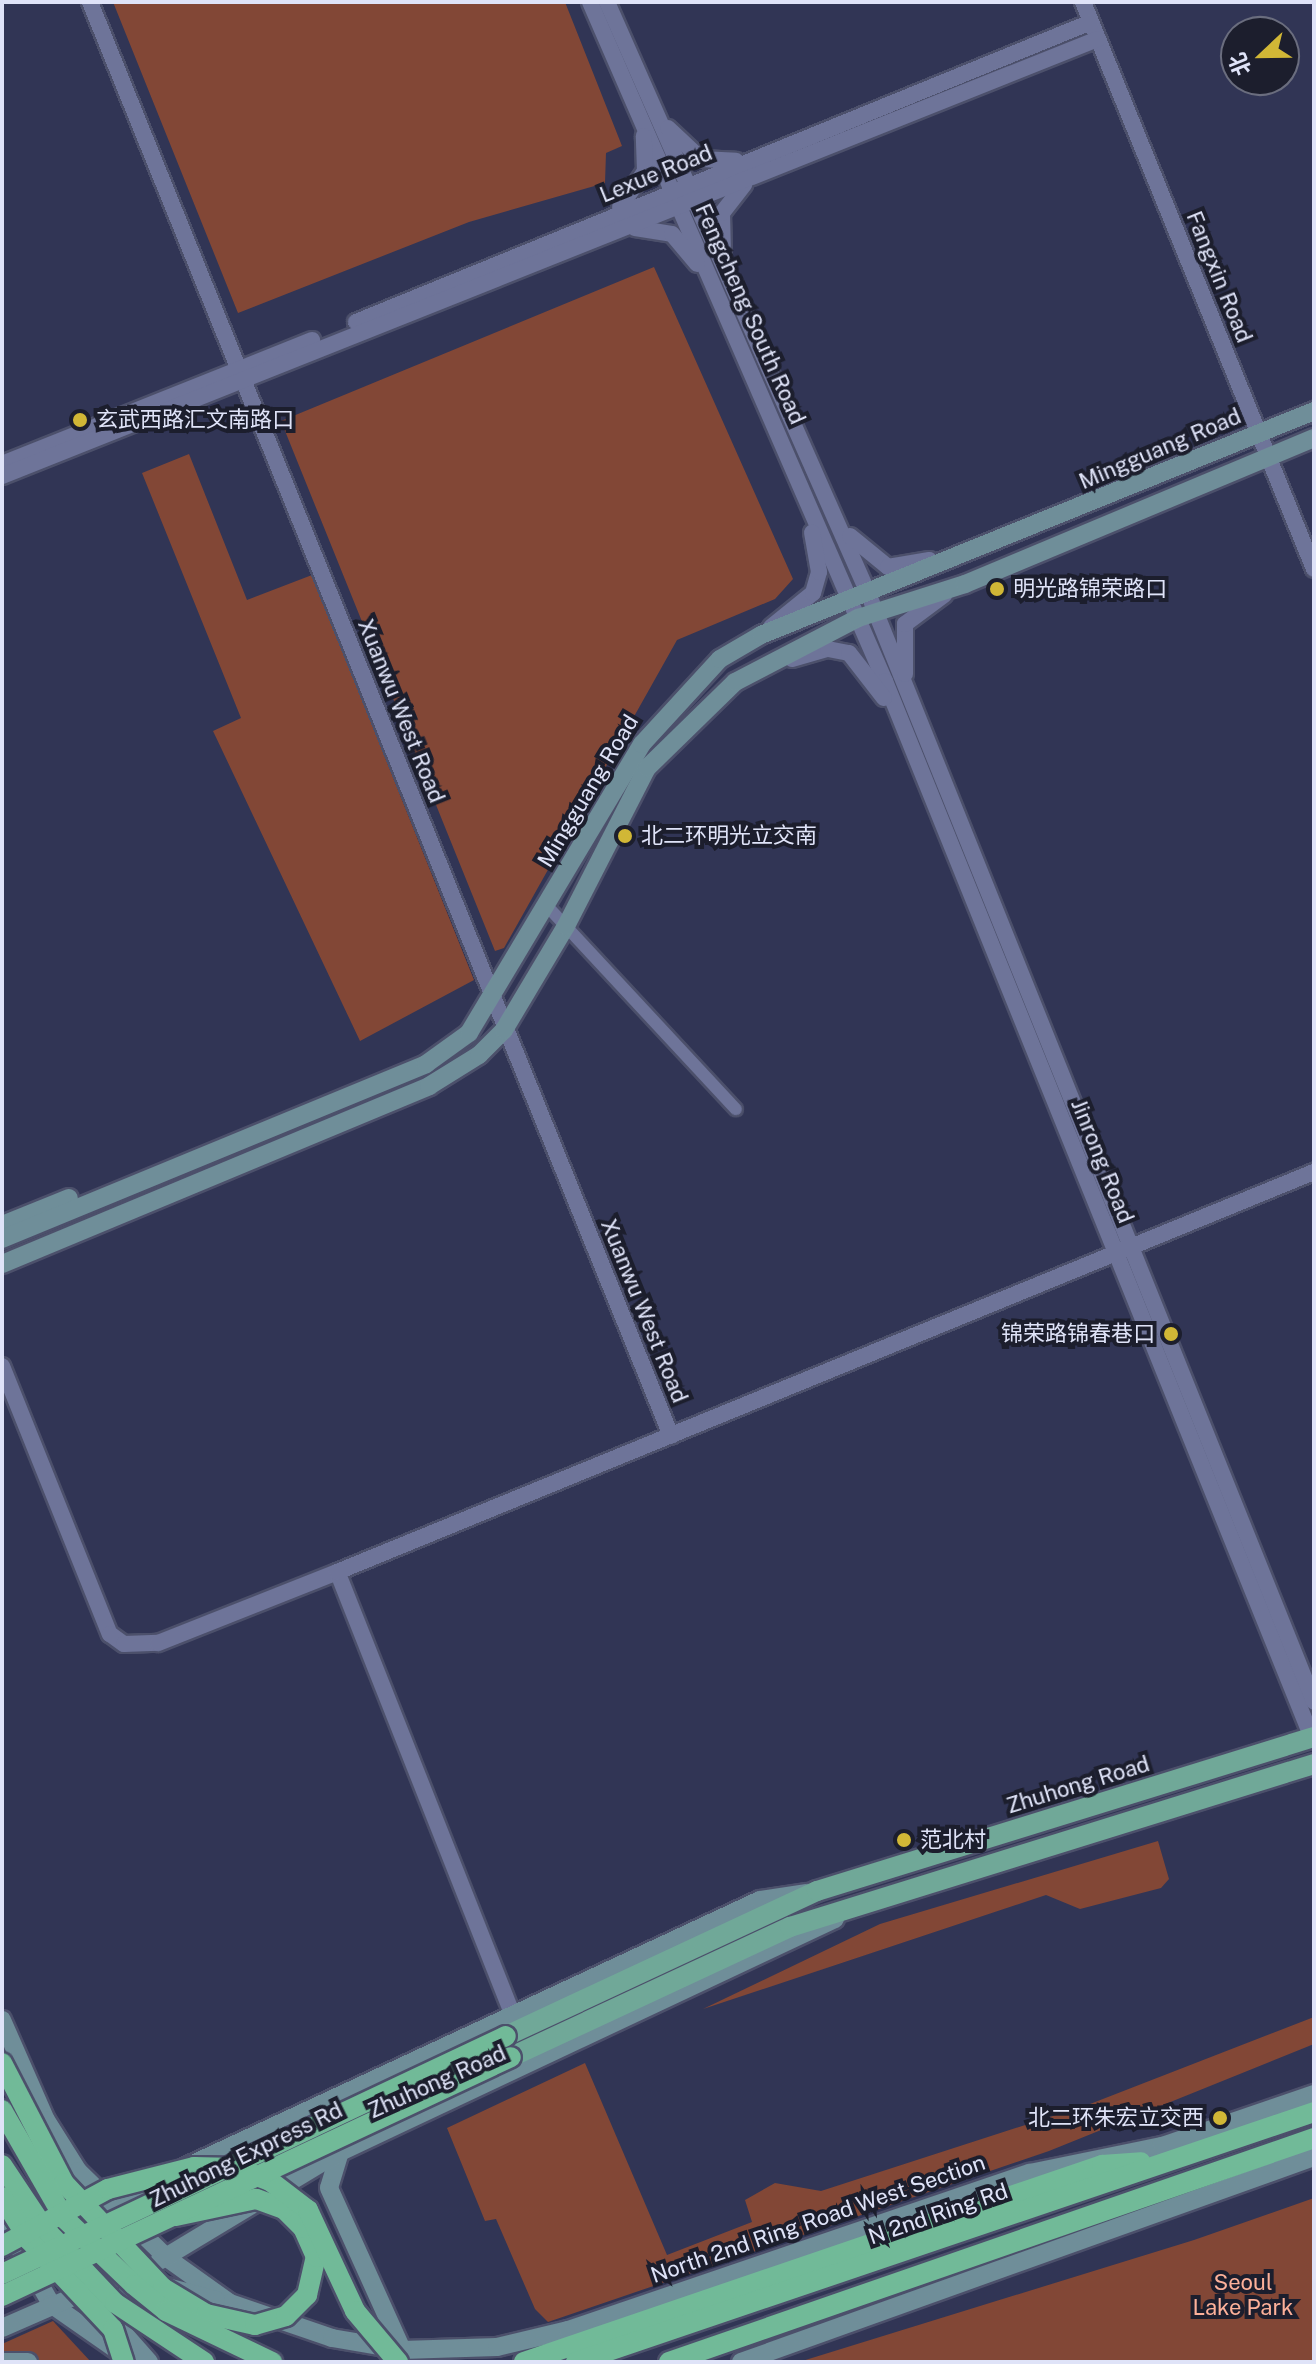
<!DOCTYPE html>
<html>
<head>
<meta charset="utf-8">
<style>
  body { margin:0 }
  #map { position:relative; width:1316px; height:2364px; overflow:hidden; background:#313555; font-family:"Public Sans","Noto Sans SC",sans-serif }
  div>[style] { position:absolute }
  .green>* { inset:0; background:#824736 }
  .roads { filter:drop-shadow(2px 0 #4c506b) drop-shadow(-2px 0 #4c506b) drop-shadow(0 2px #4c506b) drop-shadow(0 -2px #4c506b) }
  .minor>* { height:12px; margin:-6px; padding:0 6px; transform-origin:6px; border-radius:6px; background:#6e7499 }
  .tertiary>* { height:16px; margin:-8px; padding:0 8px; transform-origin:8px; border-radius:8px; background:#6e7499 }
  .secondary>* { height:18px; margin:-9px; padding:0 9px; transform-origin:9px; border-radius:9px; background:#6f8e99 }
  .primary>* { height:20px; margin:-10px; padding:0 10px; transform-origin:10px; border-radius:10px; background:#70a898 }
  .trunk>* { height:20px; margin:-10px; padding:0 10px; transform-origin:10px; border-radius:10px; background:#71ba98 }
  .bridges { filter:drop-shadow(2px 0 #4c506b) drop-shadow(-2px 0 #4c506b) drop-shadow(0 2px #4c506b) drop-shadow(0 -2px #4c506b) }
  .trunk-bridge>* { height:20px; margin:-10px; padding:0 10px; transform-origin:10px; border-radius:10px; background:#71ba98 }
  .dots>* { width:22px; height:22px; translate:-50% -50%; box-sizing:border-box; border:4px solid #1c1e2d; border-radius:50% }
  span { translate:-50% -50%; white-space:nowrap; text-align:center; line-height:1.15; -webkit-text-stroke:8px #1c1e2d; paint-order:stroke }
  .street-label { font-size:22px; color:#dfe3f8 }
  .poi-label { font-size:22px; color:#dfe3f8 }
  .left { translate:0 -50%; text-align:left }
  .right { translate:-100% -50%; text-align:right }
  .park-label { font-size:22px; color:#fdb19a }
  .frame { position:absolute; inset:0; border:4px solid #dfe3f8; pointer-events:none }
  .north { position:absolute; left:1220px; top:16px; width:80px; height:80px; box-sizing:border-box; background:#1c1e2d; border:2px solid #6a6d7e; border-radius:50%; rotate:248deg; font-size:22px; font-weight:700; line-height:32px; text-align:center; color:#dfe3f8 }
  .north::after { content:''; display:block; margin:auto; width:28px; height:36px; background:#d1b736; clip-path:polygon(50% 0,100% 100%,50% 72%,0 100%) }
</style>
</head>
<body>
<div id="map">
  <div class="green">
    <i style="clip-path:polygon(113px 2px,565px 2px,622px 146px,606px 153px,605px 183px,469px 222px,238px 313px)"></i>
    <i style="clip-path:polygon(654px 267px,793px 579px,775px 599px,677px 640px,504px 948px,495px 951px,281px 421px)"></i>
    <i style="clip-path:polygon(189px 454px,247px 600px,312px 575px,474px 980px,360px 1041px,213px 731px,241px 718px,142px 473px)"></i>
    <i style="clip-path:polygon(1158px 1841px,1169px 1879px,1161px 1888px,1080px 1909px,1046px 1895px,703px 2009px,880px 1924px)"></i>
    <i style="clip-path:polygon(1314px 2017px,1314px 2044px,1049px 2151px,548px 2322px,535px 2309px,496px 2219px,485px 2221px,447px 2128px,585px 2063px,667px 2255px,752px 2222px,745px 2200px,775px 2183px,821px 2191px,1090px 2104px)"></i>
    <i style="clip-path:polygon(1314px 2198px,1314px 2362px,799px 2362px,1194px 2240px)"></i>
    <i style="clip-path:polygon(53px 2321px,91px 2362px,2px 2362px,2px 2344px)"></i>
  </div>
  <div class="roads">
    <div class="minor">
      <i style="left:548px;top:907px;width:276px;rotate:47.1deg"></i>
    </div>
    <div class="tertiary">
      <i style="left:90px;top:2px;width:1547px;rotate:67.94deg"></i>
      <i style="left:590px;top:2px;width:740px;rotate:66.52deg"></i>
      <i style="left:885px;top:681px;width:1140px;rotate:68deg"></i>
      <i style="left:607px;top:2px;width:646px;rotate:66.17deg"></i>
      <i style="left:868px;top:593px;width:1195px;rotate:68.09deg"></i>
      <i style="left:1083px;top:2px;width:612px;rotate:67.83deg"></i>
      <i style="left:668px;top:128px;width:45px;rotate:43.2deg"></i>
      <i style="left:701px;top:159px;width:35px;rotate:3deg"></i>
      <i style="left:620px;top:207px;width:44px;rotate:-55.2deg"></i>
      <i style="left:645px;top:171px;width:35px;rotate:-92deg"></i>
      <i style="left:635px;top:228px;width:37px;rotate:9deg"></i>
      <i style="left:672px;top:234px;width:39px;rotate:50deg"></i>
      <i style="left:723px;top:254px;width:41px;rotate:-91.4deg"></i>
      <i style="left:722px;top:213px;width:36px;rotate:-52deg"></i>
      <i style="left:356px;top:322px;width:794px;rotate:-22.2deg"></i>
      <i style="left:2px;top:464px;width:334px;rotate:-21.8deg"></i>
      <i style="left:2px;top:476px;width:1180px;rotate:-21.74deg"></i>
      <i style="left:850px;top:536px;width:49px;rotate:39.2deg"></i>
      <i style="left:888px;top:567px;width:42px;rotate:-9.7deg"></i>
      <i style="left:771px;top:627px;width:54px;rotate:-39deg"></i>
      <i style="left:813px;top:593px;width:22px;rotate:-74deg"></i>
      <i style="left:819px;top:572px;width:40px;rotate:-100deg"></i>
      <i style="left:792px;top:659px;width:37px;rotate:-16deg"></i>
      <i style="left:828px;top:649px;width:21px;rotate:11deg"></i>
      <i style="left:849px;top:653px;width:57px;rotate:52.1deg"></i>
      <i style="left:905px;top:674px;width:50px;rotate:-90deg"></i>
      <i style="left:905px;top:624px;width:49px;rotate:-36.6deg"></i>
      <i style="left:2px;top:1366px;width:289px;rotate:68.1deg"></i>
      <i style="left:110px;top:1634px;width:17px;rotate:36deg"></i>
      <i style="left:124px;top:1644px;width:34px;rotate:-2deg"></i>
      <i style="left:158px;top:1643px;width:193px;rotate:-21.6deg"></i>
      <i style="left:512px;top:2013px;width:474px;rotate:-111.6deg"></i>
      <i style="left:337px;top:1572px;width:1056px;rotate:-22.27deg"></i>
    </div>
    <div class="secondary">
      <i style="left:2px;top:1225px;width:72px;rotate:-21.9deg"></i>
      <i style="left:2px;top:1239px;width:459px;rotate:-22.4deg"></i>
      <i style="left:426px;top:1064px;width:53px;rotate:-35.8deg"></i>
      <i style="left:469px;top:1033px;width:337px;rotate:-59.1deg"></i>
      <i style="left:642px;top:744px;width:115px;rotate:-47.5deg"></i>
      <i style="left:720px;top:659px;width:48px;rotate:-30.3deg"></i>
      <i style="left:761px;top:635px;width:597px;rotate:-22.05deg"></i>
      <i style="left:2px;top:1264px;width:463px;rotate:-22.6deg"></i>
      <i style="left:429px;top:1086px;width:59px;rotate:-31.8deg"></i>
      <i style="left:479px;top:1055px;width:35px;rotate:-45deg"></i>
      <i style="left:504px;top:1030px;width:121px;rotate:-59.2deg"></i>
      <i style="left:566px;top:926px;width:178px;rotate:-62.9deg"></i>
      <i style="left:647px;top:768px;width:123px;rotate:-44.3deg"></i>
      <i style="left:735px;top:682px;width:139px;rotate:-27.5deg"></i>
      <i style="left:858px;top:618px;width:112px;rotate:-17.6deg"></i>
      <i style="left:965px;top:584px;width:378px;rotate:-22.7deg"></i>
      <i style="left:2px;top:2020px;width:109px;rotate:66.3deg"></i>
      <i style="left:46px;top:2120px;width:60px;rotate:57.9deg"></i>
      <i style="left:78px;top:2171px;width:124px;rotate:44.3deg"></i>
      <i style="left:167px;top:2258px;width:77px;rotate:35.5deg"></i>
      <i style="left:230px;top:2303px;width:108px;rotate:18.9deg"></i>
      <i style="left:332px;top:2338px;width:71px;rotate:9.7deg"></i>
      <i style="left:402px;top:2350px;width:95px;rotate:-1.8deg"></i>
      <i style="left:497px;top:2347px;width:73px;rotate:-13.5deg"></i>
      <i style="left:568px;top:2330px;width:488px;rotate:-18.8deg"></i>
      <i style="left:1030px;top:2173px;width:135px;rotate:-11.6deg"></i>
      <i style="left:1162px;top:2146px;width:161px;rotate:-18.9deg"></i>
      <i style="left:339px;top:2155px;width:34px;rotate:107deg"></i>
      <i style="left:329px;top:2188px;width:178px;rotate:65.7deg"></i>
      <i style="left:184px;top:2168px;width:635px;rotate:-24.95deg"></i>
      <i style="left:760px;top:1900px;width:47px;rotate:-8.7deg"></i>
      <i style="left:101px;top:2207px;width:62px;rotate:-24.9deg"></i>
      <i style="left:2px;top:2219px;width:98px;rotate:60deg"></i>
      <i style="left:51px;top:2304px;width:101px;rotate:34.9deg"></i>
      <i style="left:159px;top:2261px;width:211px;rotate:-31.1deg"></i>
      <i style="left:340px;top:2152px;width:547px;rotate:-25.21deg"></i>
      <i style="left:2px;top:2328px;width:145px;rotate:-23.6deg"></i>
      <i style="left:4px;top:2362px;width:24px"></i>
      <i style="left:149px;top:2362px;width:47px;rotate:-131.5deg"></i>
      <i style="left:118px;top:2327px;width:34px;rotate:-76deg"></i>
      <i style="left:126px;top:2294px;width:28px;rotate:-23deg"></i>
      <i style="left:152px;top:2283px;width:66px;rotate:14.9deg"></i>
      <i style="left:741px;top:2362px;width:609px;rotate:-19.69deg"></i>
    </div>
    <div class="primary">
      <i style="left:506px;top:2036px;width:343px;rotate:-25deg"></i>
      <i style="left:817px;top:1891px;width:520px;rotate:-17.22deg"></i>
      <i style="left:511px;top:2057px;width:308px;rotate:-25deg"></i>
      <i style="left:790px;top:1927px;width:549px;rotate:-17.28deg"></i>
    </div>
    <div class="trunk">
      <i style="left:524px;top:2362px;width:611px;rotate:-18.82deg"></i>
      <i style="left:1102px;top:2165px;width:39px;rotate:-4deg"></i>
      <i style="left:576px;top:2362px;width:779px;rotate:-18.71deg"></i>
      <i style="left:669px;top:2362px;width:683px;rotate:-19.15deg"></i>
    </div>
  </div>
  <div class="bridges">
    <div class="trunk-bridge">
      <i style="left:2px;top:2063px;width:135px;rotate:62.7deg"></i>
      <i style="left:64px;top:2183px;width:144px;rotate:46.7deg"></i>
      <i style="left:163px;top:2288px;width:50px;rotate:31.2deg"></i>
      <i style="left:206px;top:2314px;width:50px;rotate:12.7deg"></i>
      <i style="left:255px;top:2325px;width:32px;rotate:-16deg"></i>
      <i style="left:286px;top:2316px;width:30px;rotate:-45deg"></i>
      <i style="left:307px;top:2295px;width:39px;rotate:-77deg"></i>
      <i style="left:316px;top:2257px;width:32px;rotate:-114deg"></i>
      <i style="left:303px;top:2228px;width:27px;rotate:-135deg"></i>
      <i style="left:284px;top:2209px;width:30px;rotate:-160deg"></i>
      <i style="left:256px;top:2199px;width:82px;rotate:168deg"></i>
      <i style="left:2px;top:2110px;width:125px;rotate:60.1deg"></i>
      <i style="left:64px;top:2218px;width:97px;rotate:43.7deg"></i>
      <i style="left:134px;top:2285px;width:41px;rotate:39.1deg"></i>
      <i style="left:166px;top:2311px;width:118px;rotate:25.7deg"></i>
      <i style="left:2px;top:2165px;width:76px;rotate:56.3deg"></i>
      <i style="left:44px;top:2228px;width:103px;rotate:46.6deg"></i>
      <i style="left:115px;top:2303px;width:107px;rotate:33.5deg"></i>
      <i style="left:2px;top:2197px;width:51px;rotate:57.9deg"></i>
      <i style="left:29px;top:2240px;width:122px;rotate:46.7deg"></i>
      <i style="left:113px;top:2329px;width:35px;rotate:72deg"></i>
      <i style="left:2px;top:2246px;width:120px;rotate:-28.3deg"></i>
      <i style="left:108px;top:2189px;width:89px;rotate:-14.3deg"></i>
      <i style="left:194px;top:2167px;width:42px;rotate:1.4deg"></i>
      <i style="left:236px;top:2168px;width:36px;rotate:21deg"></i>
      <i style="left:270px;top:2181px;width:48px;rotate:37.3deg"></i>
      <i style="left:308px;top:2210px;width:111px;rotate:65deg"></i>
      <i style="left:355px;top:2311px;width:67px;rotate:49.9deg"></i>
      <i style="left:2px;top:2274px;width:557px;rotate:-25.28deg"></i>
      <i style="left:2px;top:2296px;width:562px;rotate:-25.15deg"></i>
    </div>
  </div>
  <div class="dots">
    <i style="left:80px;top:420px;background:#d1b736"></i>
    <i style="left:997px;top:589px;background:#d1b736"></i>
    <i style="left:625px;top:836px;background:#d1b736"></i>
    <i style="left:1171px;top:1334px;background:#d1b736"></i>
    <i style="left:904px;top:1840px;background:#d1b736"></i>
    <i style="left:1220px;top:2118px;background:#d1b736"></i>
  </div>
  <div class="street-label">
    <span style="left:656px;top:174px;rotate:-22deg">Lexue Road</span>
    <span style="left:1219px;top:277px;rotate:68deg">Fangxin Road</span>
    <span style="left:750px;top:314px;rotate:66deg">Fengcheng South Road</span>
    <span style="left:1160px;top:449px;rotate:-23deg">Mingguang Road</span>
    <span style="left:401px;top:711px;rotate:68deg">Xuanwu West Road</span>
    <span style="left:588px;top:791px;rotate:-59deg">Mingguang Road</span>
    <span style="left:1102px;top:1161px;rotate:68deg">Jinrong Road</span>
    <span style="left:644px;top:1311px;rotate:68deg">Xuanwu West Road</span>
    <span style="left:1078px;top:1785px;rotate:-17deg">Zhuhong Road</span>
    <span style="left:437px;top:2082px;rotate:-24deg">Zhuhong Road</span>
    <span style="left:246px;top:2155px;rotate:-26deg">Zhuhong Express Rd</span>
    <span style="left:938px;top:2214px;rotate:-19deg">N 2nd Ring Rd</span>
    <span style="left:818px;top:2219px;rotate:-19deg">North 2nd Ring Road West Section</span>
  </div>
  <div class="poi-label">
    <span class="left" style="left:96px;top:420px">玄武西路汇文南路口</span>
    <span class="left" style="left:1013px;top:589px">明光路锦荣路口</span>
    <span class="left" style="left:641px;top:836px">北二环明光立交南</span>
    <span class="right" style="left:1155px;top:1334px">锦荣路锦春巷口</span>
    <span class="left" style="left:920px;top:1840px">范北村</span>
    <span class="right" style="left:1204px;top:2118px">北二环朱宏立交西</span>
  </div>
  <div class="park-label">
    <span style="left:1243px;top:2295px">Seoul<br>Lake Park</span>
  </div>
  <div class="frame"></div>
  <div class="north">北</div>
</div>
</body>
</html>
